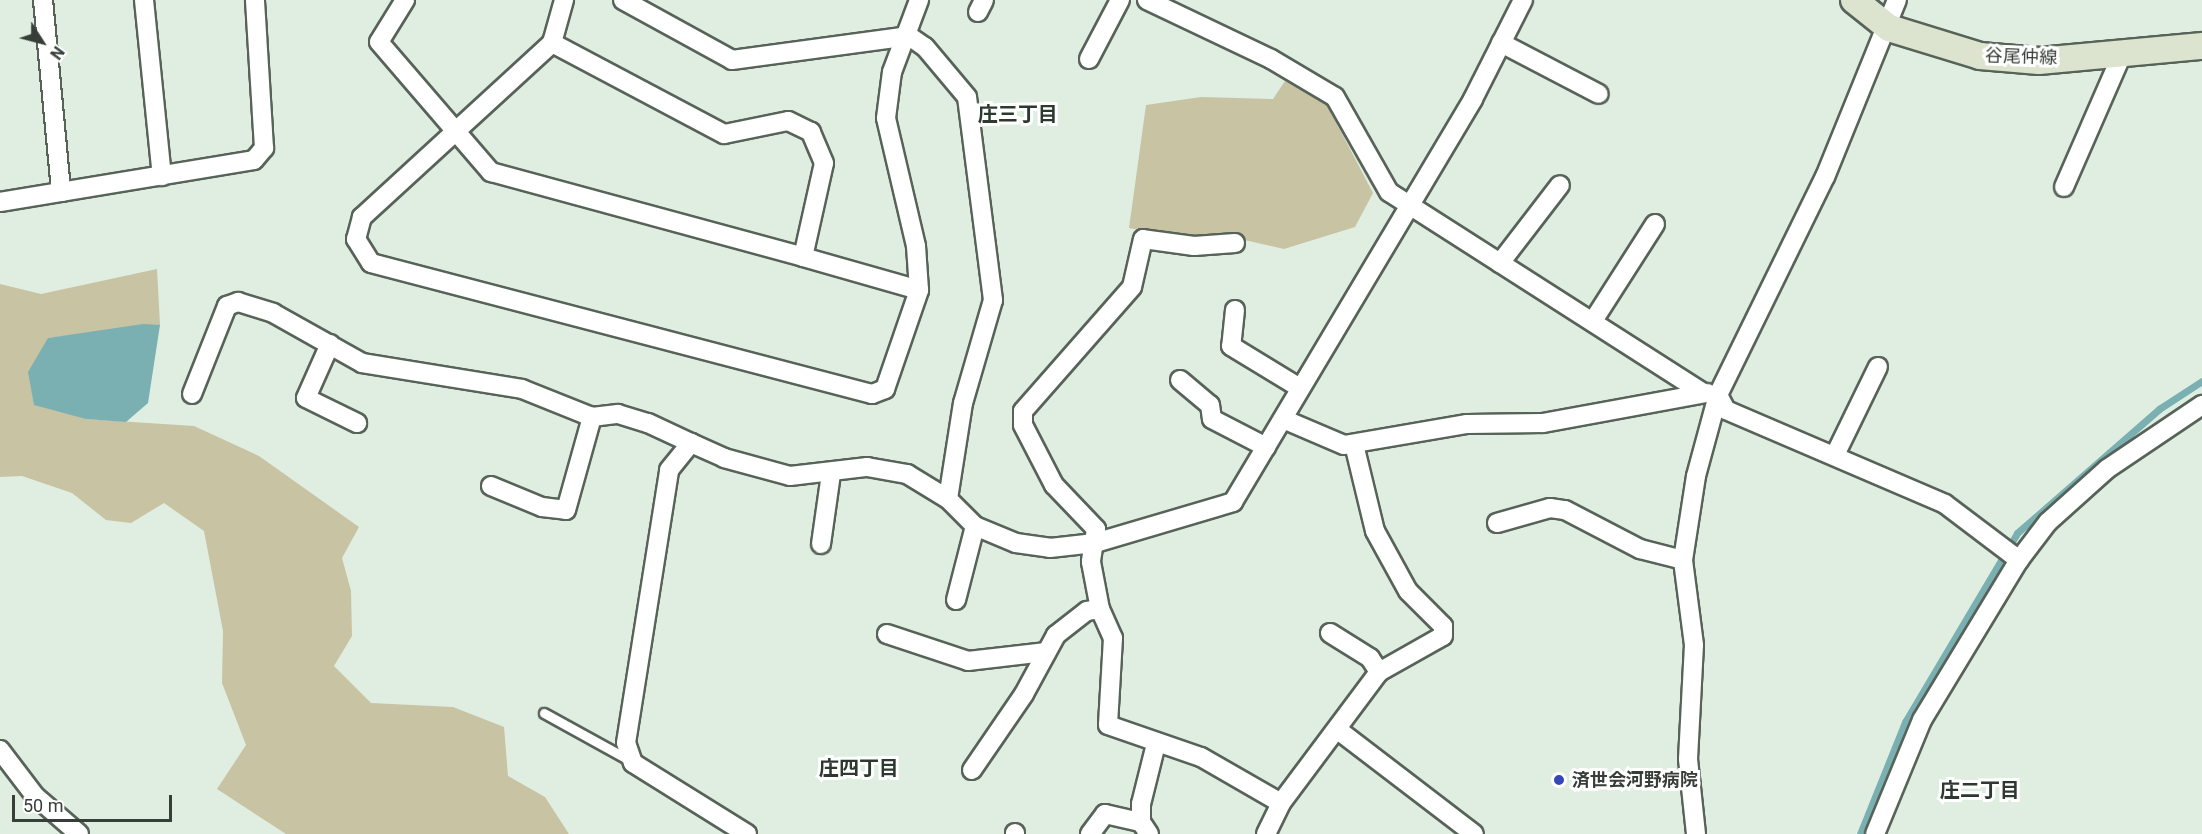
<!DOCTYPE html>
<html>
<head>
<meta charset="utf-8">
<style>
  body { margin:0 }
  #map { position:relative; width:2202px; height:834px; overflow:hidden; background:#e0eee2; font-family:Roboto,"Noto Sans JP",sans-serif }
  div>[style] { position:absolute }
  .green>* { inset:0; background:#c7c3a3 }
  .water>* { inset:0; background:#7ab0b2 }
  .stream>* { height:7px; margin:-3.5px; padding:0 3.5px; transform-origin:3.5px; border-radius:3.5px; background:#7ab0b2 }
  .roads { filter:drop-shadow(2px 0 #576359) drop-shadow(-2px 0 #576359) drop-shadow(0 2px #576359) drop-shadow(0 -2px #576359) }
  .service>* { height:9px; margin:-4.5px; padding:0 4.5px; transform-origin:4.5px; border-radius:4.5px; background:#fff }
  .minor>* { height:18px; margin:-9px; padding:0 9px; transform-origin:9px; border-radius:9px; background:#fff }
  .secondary>* { height:26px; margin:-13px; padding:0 13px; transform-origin:13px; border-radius:13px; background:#dce4cf }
  .dots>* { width:16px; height:16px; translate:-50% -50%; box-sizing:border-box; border:3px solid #fff; border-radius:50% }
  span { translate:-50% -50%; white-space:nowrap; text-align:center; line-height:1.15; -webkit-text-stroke:6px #fff; paint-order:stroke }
  .street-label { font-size:18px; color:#373d38 }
  .poi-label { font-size:18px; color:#373d38; font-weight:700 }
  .left { translate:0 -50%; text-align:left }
  .neighbourhood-label { font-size:20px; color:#2d382f; font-weight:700 }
  .north { position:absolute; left:12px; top:12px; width:60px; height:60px; -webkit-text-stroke:4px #fff; paint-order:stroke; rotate:126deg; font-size:16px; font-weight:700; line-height:24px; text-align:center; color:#373d38 }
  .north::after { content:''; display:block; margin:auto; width:21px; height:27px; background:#373d38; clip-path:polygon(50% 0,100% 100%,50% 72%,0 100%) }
  .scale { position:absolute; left:12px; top:795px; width:160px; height:27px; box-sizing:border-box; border:3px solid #373d38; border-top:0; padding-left:8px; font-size:18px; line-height:21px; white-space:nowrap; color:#373d38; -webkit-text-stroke:4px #fff; paint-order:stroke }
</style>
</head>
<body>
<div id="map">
  <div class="green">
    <i style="clip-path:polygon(1285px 81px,1327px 105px,1373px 193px,1355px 227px,1284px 249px,1231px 237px,1194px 241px,1129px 228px,1146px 105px,1201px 97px,1273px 99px)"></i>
    <i style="clip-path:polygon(157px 269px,160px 325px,48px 338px,86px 419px,194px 426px,259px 456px,359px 527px,342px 558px,351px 591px,352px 636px,334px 666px,371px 703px,453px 707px,504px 727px,508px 776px,545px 797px,569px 834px,286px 834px,217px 789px,246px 745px,222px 683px,223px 631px,204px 531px,164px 503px,131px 523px,106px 520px,72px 493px,22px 476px,0 477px,0 284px,41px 294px)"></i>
  </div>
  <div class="water">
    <i style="clip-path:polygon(143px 324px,160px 325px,148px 403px,126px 422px,86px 419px,34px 405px,28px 372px,48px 338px)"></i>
  </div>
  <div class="stream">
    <i style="left:1860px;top:834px;width:121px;rotate:-68.1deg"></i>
    <i style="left:1905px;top:722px;width:220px;rotate:-59.3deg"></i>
    <i style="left:2017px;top:533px;width:189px;rotate:-41.1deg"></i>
    <i style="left:2159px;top:409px;width:51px;rotate:-33.1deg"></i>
  </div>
  <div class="roads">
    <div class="service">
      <i style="left:544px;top:713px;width:99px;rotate:28.9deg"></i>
    </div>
    <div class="minor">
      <i style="left:43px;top:0;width:193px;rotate:84.6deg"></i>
      <i style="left:144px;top:0;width:177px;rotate:84.2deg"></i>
      <i style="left:405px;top:0;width:49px;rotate:121.8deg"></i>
      <i style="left:379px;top:42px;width:172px;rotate:49.3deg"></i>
      <i style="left:491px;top:172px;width:323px;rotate:15.2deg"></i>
      <i style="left:623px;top:0;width:124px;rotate:28.8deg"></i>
      <i style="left:732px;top:60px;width:179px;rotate:-7.7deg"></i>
      <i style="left:909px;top:36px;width:19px;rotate:35deg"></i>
      <i style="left:925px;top:47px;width:65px;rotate:50deg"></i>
      <i style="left:967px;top:97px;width:205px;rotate:82.7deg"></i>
      <i style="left:993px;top:300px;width:107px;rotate:106.2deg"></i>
      <i style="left:963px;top:403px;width:97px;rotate:98.9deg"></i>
      <i style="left:1147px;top:0;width:137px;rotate:25.4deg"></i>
      <i style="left:1271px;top:59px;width:74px;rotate:30.7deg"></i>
      <i style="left:1335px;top:97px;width:109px;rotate:60.4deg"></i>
      <i style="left:1389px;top:192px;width:371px;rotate:32.6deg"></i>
      <i style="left:978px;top:12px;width:13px;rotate:-63deg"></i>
      <i style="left:552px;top:43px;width:45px;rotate:-74.4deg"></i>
      <i style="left:1501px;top:43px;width:110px;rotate:27.5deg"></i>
      <i style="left:1089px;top:59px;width:67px;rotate:-62.3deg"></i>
      <i style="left:2064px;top:187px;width:145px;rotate:-66.4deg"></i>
      <i style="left:0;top:202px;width:257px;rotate:-9.4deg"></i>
      <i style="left:254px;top:160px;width:16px;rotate:-50deg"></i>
      <i style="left:264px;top:148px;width:148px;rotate:-93.5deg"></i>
      <i style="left:1235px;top:243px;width:41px;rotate:175.8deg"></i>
      <i style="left:1194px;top:246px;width:51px;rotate:-172.2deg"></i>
      <i style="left:1143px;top:239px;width:49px;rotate:102.9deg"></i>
      <i style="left:1132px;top:287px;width:165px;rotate:131.3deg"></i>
      <i style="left:1023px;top:411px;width:14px;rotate:90deg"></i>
      <i style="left:1023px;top:425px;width:68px;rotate:62.7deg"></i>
      <i style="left:1054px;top:485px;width:61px;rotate:46.3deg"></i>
      <i style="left:1096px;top:529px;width:33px;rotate:99deg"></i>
      <i style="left:1091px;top:562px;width:48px;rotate:79.2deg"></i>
      <i style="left:1100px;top:609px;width:32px;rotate:66deg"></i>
      <i style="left:1113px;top:638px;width:87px;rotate:93.3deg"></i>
      <i style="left:1108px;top:725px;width:98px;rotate:19deg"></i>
      <i style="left:1201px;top:757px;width:92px;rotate:29.9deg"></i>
      <i style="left:1500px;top:263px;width:98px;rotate:-52.4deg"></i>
      <i style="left:919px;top:290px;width:121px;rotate:-164.1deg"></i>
      <i style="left:803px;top:257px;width:96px;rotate:-77.4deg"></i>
      <i style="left:824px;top:163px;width:34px;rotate:-113deg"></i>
      <i style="left:811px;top:132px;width:25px;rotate:-154deg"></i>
      <i style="left:788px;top:121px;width:65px;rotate:168.5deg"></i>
      <i style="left:724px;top:134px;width:195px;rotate:-152.1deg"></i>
      <i style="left:552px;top:43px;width:258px;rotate:137.5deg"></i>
      <i style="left:362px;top:217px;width:23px;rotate:105deg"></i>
      <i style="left:356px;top:239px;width:28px;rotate:58deg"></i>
      <i style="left:371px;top:263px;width:518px;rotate:14.65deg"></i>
      <i style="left:872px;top:394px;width:14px;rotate:-21deg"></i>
      <i style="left:885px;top:389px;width:105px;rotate:-71deg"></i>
      <i style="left:919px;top:290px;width:44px;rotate:-93.9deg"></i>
      <i style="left:916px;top:246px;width:131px;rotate:-103.2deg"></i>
      <i style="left:886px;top:118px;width:46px;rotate:-82.6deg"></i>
      <i style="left:892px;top:72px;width:77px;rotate:-69.4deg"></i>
      <i style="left:1235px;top:310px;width:36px;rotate:96deg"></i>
      <i style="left:1231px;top:346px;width:81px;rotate:31.3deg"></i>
      <i style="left:1593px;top:321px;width:115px;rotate:-57.4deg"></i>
      <i style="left:330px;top:344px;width:59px;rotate:114deg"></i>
      <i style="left:306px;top:398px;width:57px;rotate:26.1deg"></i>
      <i style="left:1180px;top:380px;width:39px;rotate:40deg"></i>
      <i style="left:1210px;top:405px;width:14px;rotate:82deg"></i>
      <i style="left:1212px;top:419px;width:61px;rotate:27.4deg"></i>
      <i style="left:192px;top:394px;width:95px;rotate:-68.3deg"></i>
      <i style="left:227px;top:306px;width:12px;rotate:-20deg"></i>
      <i style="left:238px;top:302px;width:37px;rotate:17deg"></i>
      <i style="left:273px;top:313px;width:102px;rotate:29.3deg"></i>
      <i style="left:362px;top:363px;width:162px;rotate:9.2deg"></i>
      <i style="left:522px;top:389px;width:75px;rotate:21.8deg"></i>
      <i style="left:592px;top:417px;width:26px;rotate:-7deg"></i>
      <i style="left:618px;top:414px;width:31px;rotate:17deg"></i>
      <i style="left:648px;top:423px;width:47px;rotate:24.9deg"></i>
      <i style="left:1718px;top:395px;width:17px;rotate:62deg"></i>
      <i style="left:1726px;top:410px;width:238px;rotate:23.2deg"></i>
      <i style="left:1945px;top:504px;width:93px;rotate:37.1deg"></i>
      <i style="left:1283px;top:419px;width:66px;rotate:23.1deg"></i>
      <i style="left:1344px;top:445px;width:125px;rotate:-9.7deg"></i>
      <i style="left:1467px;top:424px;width:76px;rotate:-0.8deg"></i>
      <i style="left:1543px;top:423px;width:167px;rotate:-10.4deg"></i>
      <i style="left:1835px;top:455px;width:98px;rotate:-64deg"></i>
      <i style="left:491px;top:486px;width:55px;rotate:22.4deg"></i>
      <i style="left:542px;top:507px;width:24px;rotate:7deg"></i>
      <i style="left:566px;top:510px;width:97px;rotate:-74.4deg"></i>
      <i style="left:1497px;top:523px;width:55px;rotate:-15.8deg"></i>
      <i style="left:1550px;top:508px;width:15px;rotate:8deg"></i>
      <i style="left:1565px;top:510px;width:85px;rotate:27.5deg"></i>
      <i style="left:1640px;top:549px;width:44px;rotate:14.3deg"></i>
      <i style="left:821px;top:544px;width:71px;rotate:-81.9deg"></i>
      <i style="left:956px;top:600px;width:76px;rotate:-75.6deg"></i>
      <i style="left:1330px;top:633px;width:47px;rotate:32deg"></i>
      <i style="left:1370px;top:658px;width:17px;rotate:57deg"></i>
      <i style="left:887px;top:634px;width:85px;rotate:18.4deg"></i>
      <i style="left:968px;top:661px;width:79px;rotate:-6.6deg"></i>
      <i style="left:1338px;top:730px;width:171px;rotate:37.4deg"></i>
      <i style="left:0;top:750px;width:58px;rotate:52.7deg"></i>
      <i style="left:35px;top:796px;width:58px;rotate:40.8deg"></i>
      <i style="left:972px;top:770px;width:92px;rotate:-55.6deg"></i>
      <i style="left:1024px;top:694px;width:67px;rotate:-61.5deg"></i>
      <i style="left:1056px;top:635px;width:39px;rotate:-38deg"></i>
      <i style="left:1087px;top:611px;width:13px;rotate:-9deg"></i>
      <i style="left:747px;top:834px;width:134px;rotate:-148.1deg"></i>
      <i style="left:633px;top:763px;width:21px;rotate:-109deg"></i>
      <i style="left:626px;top:743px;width:276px;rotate:-81deg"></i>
      <i style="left:669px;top:470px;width:35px;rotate:-51deg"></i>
      <i style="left:691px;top:443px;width:36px;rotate:24deg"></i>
      <i style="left:724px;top:458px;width:68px;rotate:15.3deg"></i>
      <i style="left:790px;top:476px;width:78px;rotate:-6.7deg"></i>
      <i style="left:867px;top:467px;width:41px;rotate:9.9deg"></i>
      <i style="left:907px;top:474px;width:48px;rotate:31.4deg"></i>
      <i style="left:948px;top:499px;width:38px;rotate:45deg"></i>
      <i style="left:975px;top:526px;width:44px;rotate:22.5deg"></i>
      <i style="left:1016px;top:543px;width:34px;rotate:8deg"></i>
      <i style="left:1050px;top:548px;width:45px;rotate:-6.3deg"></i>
      <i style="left:1095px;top:543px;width:144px;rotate:-16.5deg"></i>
      <i style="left:1233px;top:502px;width:469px;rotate:-59.2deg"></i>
      <i style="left:1473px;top:99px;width:111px;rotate:-63.2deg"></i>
      <i style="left:1015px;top:834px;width:1px;rotate:-90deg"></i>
      <i style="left:1090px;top:834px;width:25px;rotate:-53deg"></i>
      <i style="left:1105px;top:814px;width:37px;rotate:13deg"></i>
      <i style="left:1149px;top:834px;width:14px;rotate:-124deg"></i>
      <i style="left:1141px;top:822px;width:18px;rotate:-90deg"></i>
      <i style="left:1141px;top:804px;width:62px;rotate:-76deg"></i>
      <i style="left:1266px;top:834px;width:34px;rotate:-64deg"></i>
      <i style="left:1281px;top:803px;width:164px;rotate:-53.2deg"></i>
      <i style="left:1379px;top:672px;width:73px;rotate:-29.4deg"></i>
      <i style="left:1443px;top:636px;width:10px;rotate:-90deg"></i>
      <i style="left:1443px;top:626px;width:49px;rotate:-135deg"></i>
      <i style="left:1408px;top:591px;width:68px;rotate:-118.8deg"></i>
      <i style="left:1375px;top:531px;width:89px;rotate:-103.6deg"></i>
      <i style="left:1696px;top:834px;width:75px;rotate:-96.1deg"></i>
      <i style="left:1688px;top:759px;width:114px;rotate:-87deg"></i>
      <i style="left:1694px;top:645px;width:86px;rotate:-97.4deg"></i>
      <i style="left:1683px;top:560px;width:85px;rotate:-81.2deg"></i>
      <i style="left:1696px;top:476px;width:84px;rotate:-74.8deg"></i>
      <i style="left:1718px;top:395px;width:243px;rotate:-63.9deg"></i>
      <i style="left:1825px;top:177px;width:191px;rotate:-67.9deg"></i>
      <i style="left:1875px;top:834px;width:123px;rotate:-67.6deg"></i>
      <i style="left:1922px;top:720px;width:187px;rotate:-58.8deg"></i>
      <i style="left:2019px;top:560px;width:48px;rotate:-52.7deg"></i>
      <i style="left:2048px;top:522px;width:79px;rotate:-41.9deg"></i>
      <i style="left:2107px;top:469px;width:115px;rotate:-34deg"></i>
    </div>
    <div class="secondary">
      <i style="left:1854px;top:0;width:45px;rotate:38.7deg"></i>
      <i style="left:1889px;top:28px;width:95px;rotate:17.1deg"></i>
      <i style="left:1980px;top:56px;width:59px;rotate:4.8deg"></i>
      <i style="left:2039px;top:61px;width:164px;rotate:-5.3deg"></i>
    </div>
  </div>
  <div class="dots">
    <i style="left:1559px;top:780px;background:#3547b9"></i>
  </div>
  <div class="street-label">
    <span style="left:2021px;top:57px;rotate:2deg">谷尾仲線</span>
  </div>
  <div class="poi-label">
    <span class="left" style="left:1572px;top:780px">済世会河野病院</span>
  </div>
  <div class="neighbourhood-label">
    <span style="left:1018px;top:114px">庄三丁目</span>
    <span style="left:859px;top:768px">庄四丁目</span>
    <span style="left:1980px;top:790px">庄二丁目</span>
  </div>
  <div class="north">N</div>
  <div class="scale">50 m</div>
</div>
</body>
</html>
